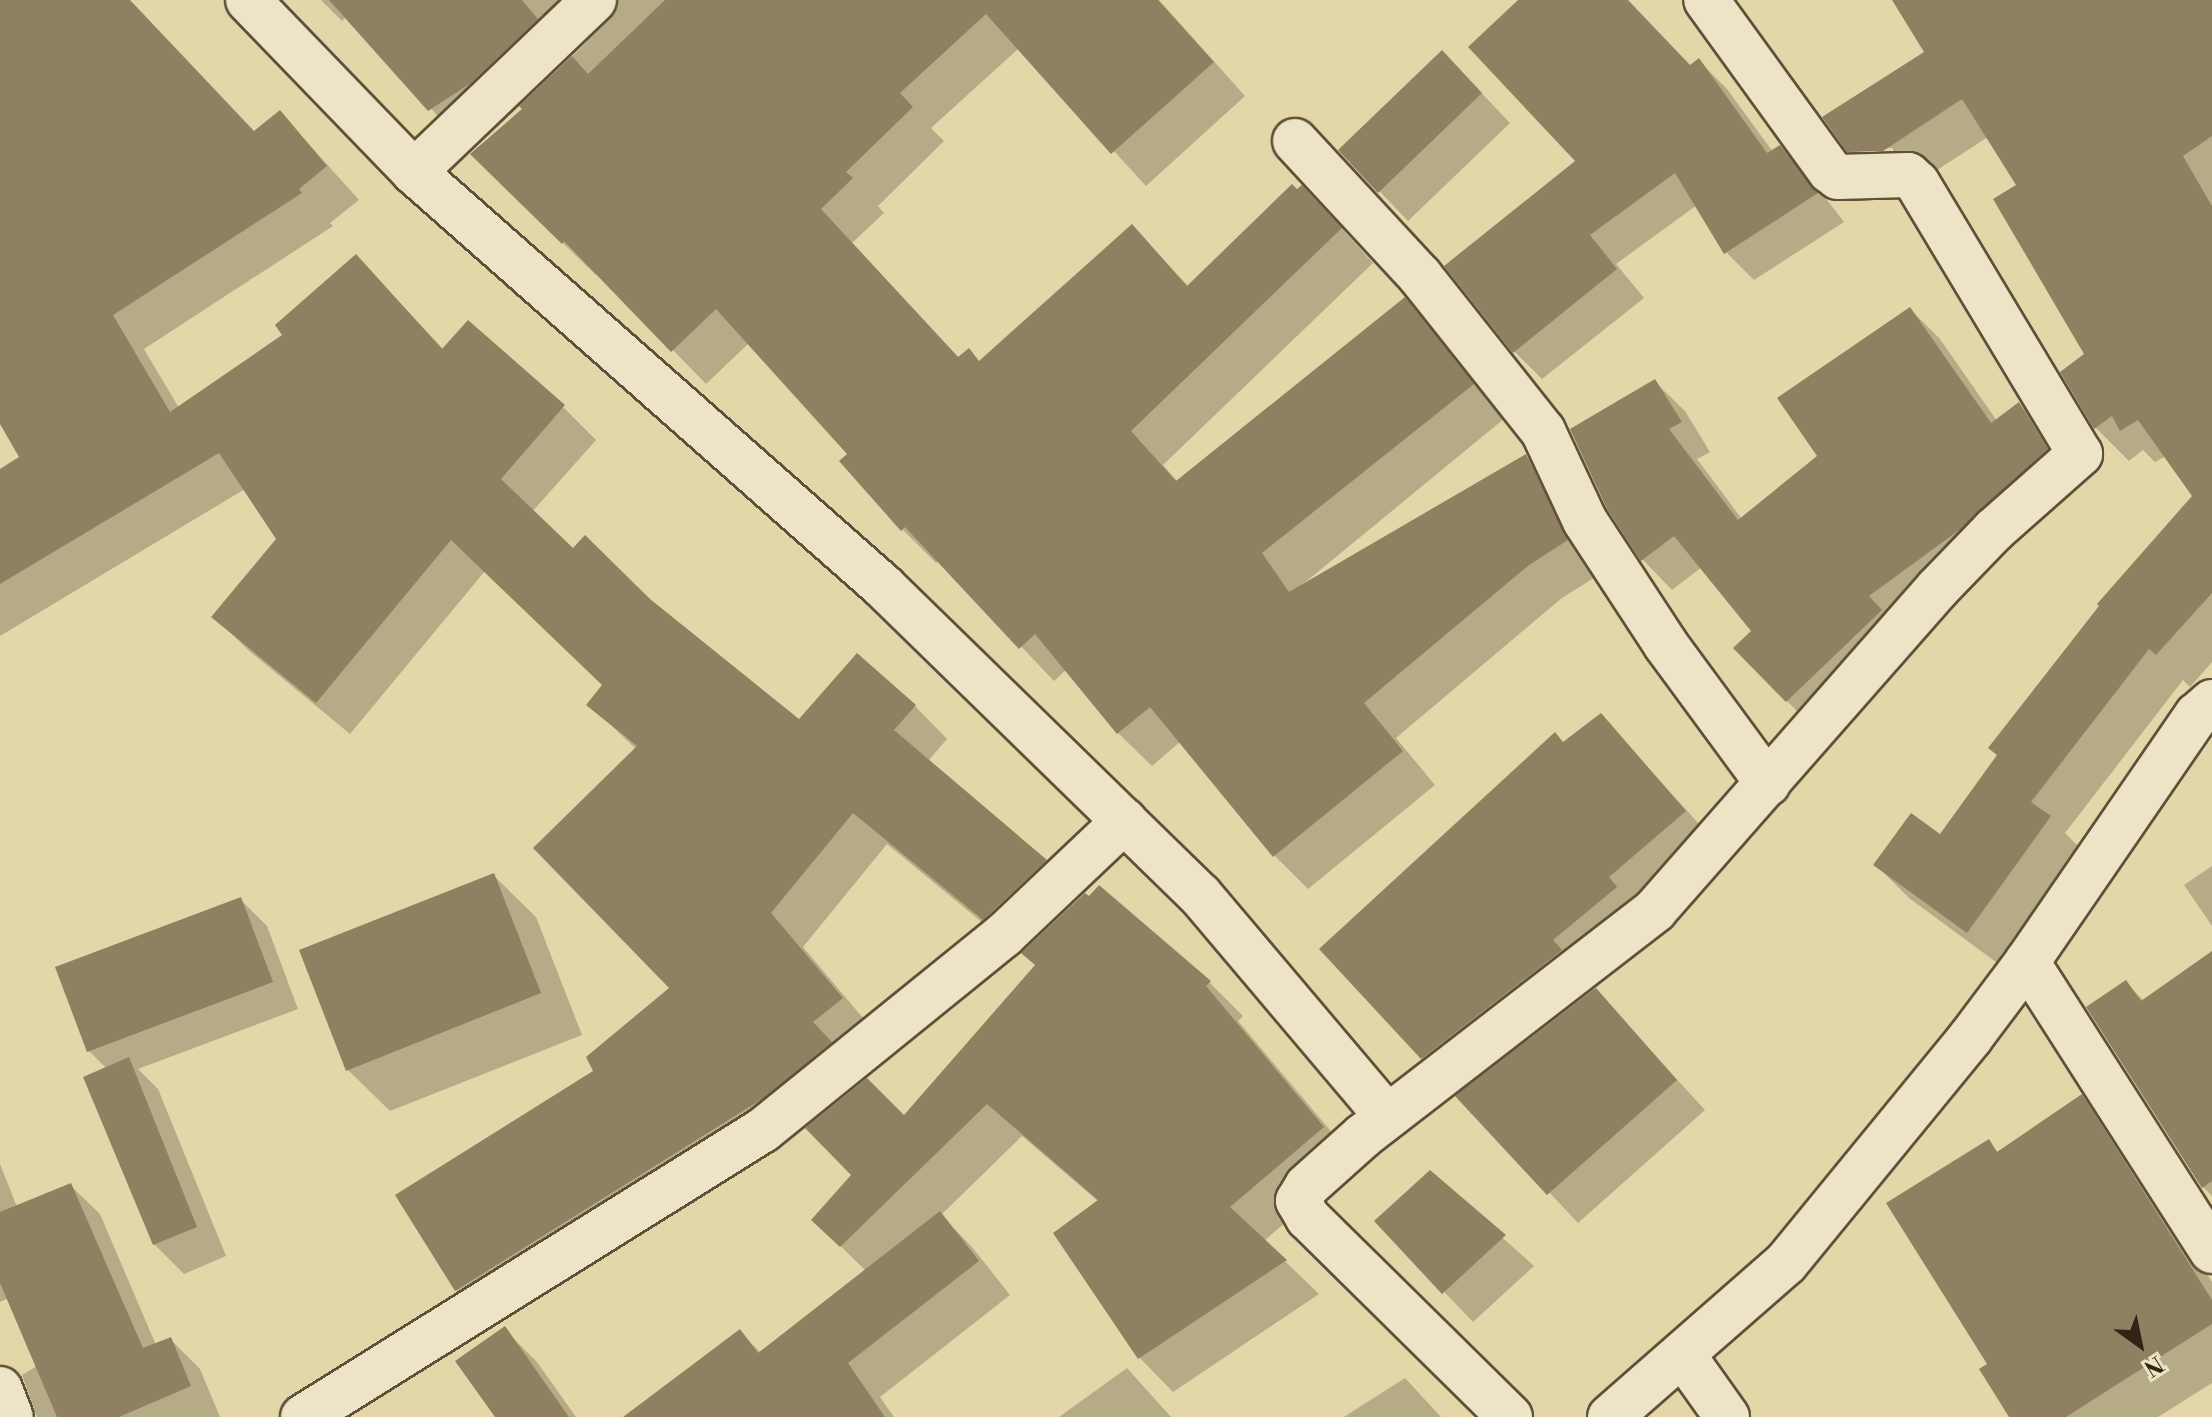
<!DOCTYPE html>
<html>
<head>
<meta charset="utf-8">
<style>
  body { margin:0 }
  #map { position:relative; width:2212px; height:1417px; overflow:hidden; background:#e3d6a9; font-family:"Libre Bodoni",serif }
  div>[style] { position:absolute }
  .shadow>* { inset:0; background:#0003 }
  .building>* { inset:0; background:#8f8061 }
  .roads { filter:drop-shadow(2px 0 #5f5039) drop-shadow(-2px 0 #5f5039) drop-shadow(0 2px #5f5039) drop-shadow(0 -2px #5f5039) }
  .street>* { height:44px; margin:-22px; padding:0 22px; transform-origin:22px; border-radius:22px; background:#ede4c7 }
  span { translate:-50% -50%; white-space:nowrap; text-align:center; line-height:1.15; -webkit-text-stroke:7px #ede4c7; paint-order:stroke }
  .north { position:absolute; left:2100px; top:1305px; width:80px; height:80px; -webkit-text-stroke:6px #ede4c7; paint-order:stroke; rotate:147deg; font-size:22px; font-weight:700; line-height:32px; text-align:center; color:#332314 }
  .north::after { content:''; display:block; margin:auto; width:28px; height:36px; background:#332314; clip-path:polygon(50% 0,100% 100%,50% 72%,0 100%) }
</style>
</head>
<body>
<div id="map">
  <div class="shadow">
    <i style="clip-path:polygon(0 0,115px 0,255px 133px,280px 112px,359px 200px,330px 223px,333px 226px,144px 349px,179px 408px,285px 336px,356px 256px,444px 350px,563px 407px,596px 440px,532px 512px,573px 551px,649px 600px,800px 721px,915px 706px,947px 739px,928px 761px,1078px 894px,1017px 951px,887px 844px,803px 947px,874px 1031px,489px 1323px,456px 1290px,595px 1071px,672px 988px,636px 749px,589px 704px,604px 686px,485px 571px,350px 734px,247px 649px,214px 616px,278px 539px,245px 489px,0 636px,0 471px,22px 458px,0 420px)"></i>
    <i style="clip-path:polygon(321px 0,1159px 0,1245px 96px,1146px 186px,1019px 48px,931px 128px,944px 141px,878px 206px,884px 213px,852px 243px,960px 359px,980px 363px,1132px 227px,1189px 287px,1335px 221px,1373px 263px,1163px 465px,1178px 482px,1405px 300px,1438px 333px,1505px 418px,1291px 594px,1526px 457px,1559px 490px,1600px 574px,1562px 598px,1396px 738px,1435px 785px,1308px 889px,1275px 856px,1181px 741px,1152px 766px,1118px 733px,1067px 669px,1054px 681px,939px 560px,936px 563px,903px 530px,842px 461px,850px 454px,749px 343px,706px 384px,598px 273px,596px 275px,506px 188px,525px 110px,522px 106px,618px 11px,504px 116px,463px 143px,346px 17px,342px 21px)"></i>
    <i style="clip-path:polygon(1521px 0,1627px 0,1690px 67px,1699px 61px,1727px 89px,1773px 152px,1780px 147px,1808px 175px,1844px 222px,1754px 280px,1726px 252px,1697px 205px,1616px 264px,1644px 298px,1542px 379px,1514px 351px,1578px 161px)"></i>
    <i style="clip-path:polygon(evenodd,1894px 0,2212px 0,2212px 662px,2190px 687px,2183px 680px,2065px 833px,2082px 850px,2000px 965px,1909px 898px,1876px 865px,1940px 836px,2194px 497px,2166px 456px,2155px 462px,2143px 450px,2129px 461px,2096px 428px,2062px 372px,2087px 354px,2019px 186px,1988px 137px,1917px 183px,1882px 184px,1848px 150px,1926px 52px,1894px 0,1893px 148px,1893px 152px,1852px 154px,1856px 149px,1893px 148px)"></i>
    <i style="clip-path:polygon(1471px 82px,1510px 123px,1408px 221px,1340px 150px)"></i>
    <i style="clip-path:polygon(1910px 309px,1940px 339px,1997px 421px,2019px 404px,2049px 434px,2076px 479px,1816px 730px,1787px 701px,1754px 631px,1702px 567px,1672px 590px,1643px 560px,1609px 508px,1655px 382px,1685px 411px,1710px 452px,1697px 459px,1742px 519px,1820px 456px)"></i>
    <i style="clip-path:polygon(1601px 716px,1720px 847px,1587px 976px,1596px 986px,1593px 988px,1705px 1110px,1578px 1223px,1322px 950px)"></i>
    <i style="clip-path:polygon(2212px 866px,2212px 926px,2184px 885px)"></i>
    <i style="clip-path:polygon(494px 876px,536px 917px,582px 1035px,390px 1111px,348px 1070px)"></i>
    <i style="clip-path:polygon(241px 900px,267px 926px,298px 1009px,138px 1069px,158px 1089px,226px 1256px,184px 1274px,154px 1244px,107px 1069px,89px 1051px)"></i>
    <i style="clip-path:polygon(2212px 953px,2212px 1196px,2203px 1187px,2126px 983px,2144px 1001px)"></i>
    <i style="clip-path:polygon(1209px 982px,1243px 1016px,1238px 1021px,1356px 1161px,1264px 1241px,1319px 1294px,1173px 1392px,1140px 1358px,1055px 1233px,1099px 1202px,1022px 1136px,941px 1215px,972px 1247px,1010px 1295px,880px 1397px,894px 1417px,627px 1417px,740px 1332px,761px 1353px,866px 1271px,814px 1220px,904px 1117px)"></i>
    <i style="clip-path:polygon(2081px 1096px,2117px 1132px,2212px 1282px,2212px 1383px,2158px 1417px,2011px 1417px,1990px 1365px,1988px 1142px,1999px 1153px)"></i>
    <i style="clip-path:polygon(0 1164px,17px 1207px,70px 1185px,100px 1214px,156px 1345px,170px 1339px,200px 1369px,220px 1417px,37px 1417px,22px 1375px,37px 1366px,9px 1298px,0 1302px)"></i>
    <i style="clip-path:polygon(1430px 1173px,1534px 1266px,1473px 1322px,1377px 1222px)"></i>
    <i style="clip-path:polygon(504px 1329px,537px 1362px,576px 1417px,497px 1417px)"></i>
    <i style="clip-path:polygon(1127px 1368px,1171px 1417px,1059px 1417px)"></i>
    <i style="clip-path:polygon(1405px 1378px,1441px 1417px,1344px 1417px)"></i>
  </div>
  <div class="building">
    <i style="clip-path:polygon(0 0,130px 0,254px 131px,280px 110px,327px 166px,299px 189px,302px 193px,113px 315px,170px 412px,282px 335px,275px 325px,356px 254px,442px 349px,468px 320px,565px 405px,501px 479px,573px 548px,585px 535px,650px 599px,799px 719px,857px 653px,916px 705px,894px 730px,1047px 860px,983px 920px,853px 813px,771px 913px,843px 998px,813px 1022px,832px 1042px,765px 1097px,455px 1291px,395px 1195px,593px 1071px,586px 1057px,669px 988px,533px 848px,637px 746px,586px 705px,602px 685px,451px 540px,316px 703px,211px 617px,276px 539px,219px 453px,0 584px,0 469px,19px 457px,0 424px)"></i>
    <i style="clip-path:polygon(329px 0,522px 0,538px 19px,471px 83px,428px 111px)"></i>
    <i style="clip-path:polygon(665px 0,1158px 0,1214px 62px,1111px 154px,986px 14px,900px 93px,913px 107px,846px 172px,853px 178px,821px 209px,958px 357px,969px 348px,979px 361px,1132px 224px,1187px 286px,1292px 184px,1297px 189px,1302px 185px,1342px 228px,1131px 431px,1176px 481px,1405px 297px,1474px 384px,1262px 553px,1289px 592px,1526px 454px,1568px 540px,1529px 565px,1364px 703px,1403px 751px,1273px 857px,1150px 707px,1117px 734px,1035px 634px,1019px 649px,905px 527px,901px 531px,839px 461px,847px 454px,716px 309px,671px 352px,564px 241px,562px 244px,470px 154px,522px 109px,519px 106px,572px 56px,588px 74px)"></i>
    <i style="clip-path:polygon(1518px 0,1628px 0,1690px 65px,1699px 58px,1767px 153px,1780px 145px,1818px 193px,1724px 254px,1675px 173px,1590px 235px,1617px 269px,1513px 353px,1444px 266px,1575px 161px,1468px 47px)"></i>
    <i style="clip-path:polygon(1892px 0,2212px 0,2212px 136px,2183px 156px,2212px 206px,2212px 593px,2156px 655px,2149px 649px,2031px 802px,2051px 816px,1967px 933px,1873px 865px,1911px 813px,1940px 834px,1997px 755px,1988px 748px,2099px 606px,2097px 604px,2192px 496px,2138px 420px,2120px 431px,2112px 416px,2094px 429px,2060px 372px,2084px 354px,1993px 199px,2016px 185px,1962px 99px,1883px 151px,1847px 152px,1822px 117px,1924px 52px)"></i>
    <i style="clip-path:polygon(1442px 50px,1482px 93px,1378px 193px,1338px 150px)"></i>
    <i style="clip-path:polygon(1910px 307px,1991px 423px,2019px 402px,2048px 449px,1962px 528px,1869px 596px,1882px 610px,1786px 702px,1733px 648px,1751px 631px,1674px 536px,1641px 561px,1607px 509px,1570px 429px,1655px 379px,1682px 422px,1669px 429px,1738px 520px,1817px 456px,1777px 398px)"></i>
    <i style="clip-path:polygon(1601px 713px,1686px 811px,1609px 877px,1617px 887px,1553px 940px,1562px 950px,1421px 1059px,1319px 949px,1555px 732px,1563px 742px)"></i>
    <i style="clip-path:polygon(494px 873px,541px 993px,346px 1071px,299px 950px)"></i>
    <i style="clip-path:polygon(1099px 885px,1211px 981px,1206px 986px,1324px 1127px,1230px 1207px,1287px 1260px,1138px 1359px,1053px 1233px,1098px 1200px,987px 1104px,840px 1247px,811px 1220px,851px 1175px,805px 1128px,867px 1078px,904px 1115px,1035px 965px,1021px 953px,1085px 893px,1089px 896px)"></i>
    <i style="clip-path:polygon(241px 897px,273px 982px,87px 1052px,55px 967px)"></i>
    <i style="clip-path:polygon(2212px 951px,2212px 1181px,2202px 1188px,2086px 1007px,2126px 980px,2141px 1001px)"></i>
    <i style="clip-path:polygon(1596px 988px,1677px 1080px,1547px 1195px,1455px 1096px)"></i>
    <i style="clip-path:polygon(129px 1057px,197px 1227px,153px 1245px,83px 1077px)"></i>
    <i style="clip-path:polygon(2082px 1094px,2212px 1300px,2212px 1324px,2066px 1417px,2009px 1417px,1979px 1369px,1987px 1364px,1886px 1203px,1989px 1139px,1997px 1152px)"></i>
    <i style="clip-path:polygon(1430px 1170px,1506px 1235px,1442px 1294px,1374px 1221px)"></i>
    <i style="clip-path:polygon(71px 1183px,143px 1348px,171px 1337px,191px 1386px,119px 1417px,57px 1417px,0 1283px,0 1212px)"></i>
    <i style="clip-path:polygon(940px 1211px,979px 1261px,848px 1363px,885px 1417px,623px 1417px,740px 1329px,758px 1353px)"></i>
    <i style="clip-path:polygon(505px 1326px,569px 1417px,495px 1417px,455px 1361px)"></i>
  </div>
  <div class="roads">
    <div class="street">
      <i style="left:248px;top:0;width:239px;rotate:46deg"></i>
      <i style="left:414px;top:172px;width:627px;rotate:41.44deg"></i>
      <i style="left:884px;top:587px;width:441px;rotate:44.3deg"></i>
      <i style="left:1200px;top:895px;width:289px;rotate:49.8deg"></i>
      <i style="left:1295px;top:141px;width:184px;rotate:47.2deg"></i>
      <i style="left:1420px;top:276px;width:198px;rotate:51.6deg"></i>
      <i style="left:1543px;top:431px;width:99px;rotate:65deg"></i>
      <i style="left:1585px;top:521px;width:148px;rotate:56.8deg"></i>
      <i style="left:1666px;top:645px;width:172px;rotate:53.7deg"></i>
      <i style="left:414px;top:172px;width:249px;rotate:-43.7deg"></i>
      <i style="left:2027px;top:962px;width:343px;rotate:57.4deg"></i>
      <i style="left:1683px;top:1355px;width:76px;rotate:54.6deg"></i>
      <i style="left:0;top:1389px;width:30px;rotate:69deg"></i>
      <i style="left:303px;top:1417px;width:542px;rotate:-31.96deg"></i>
      <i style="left:763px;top:1130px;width:310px;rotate:-39deg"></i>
      <i style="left:1004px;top:935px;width:166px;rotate:-43.5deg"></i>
      <i style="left:1510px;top:1417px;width:284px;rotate:-135.4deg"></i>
      <i style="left:1308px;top:1218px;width:20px;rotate:-120deg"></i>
      <i style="left:1298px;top:1201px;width:17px;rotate:-59deg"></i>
      <i style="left:1307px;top:1186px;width:75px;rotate:-41.8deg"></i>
      <i style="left:1363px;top:1136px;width:369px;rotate:-37.7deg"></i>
      <i style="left:1655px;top:910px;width:427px;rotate:-48.7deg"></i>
      <i style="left:1937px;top:589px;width:82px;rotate:-46deg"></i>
      <i style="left:1994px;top:530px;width:115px;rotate:-41.5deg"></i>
      <i style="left:2080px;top:454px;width:316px;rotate:-121deg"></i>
      <i style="left:1917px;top:183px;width:12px;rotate:-138deg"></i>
      <i style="left:1908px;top:175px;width:70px;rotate:178.4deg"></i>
      <i style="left:1838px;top:177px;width:10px;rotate:-143deg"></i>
      <i style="left:1830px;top:171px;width:211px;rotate:-125.9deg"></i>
      <i style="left:1610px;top:1417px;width:234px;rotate:-41.2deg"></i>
      <i style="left:1786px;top:1263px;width:291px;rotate:-50.7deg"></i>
      <i style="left:1970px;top:1038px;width:95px;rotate:-53.1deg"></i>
      <i style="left:2027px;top:962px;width:300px;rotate:-55.5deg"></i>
      <i style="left:2197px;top:715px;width:20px;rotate:-41deg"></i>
    </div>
  </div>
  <div class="north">N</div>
</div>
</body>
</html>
